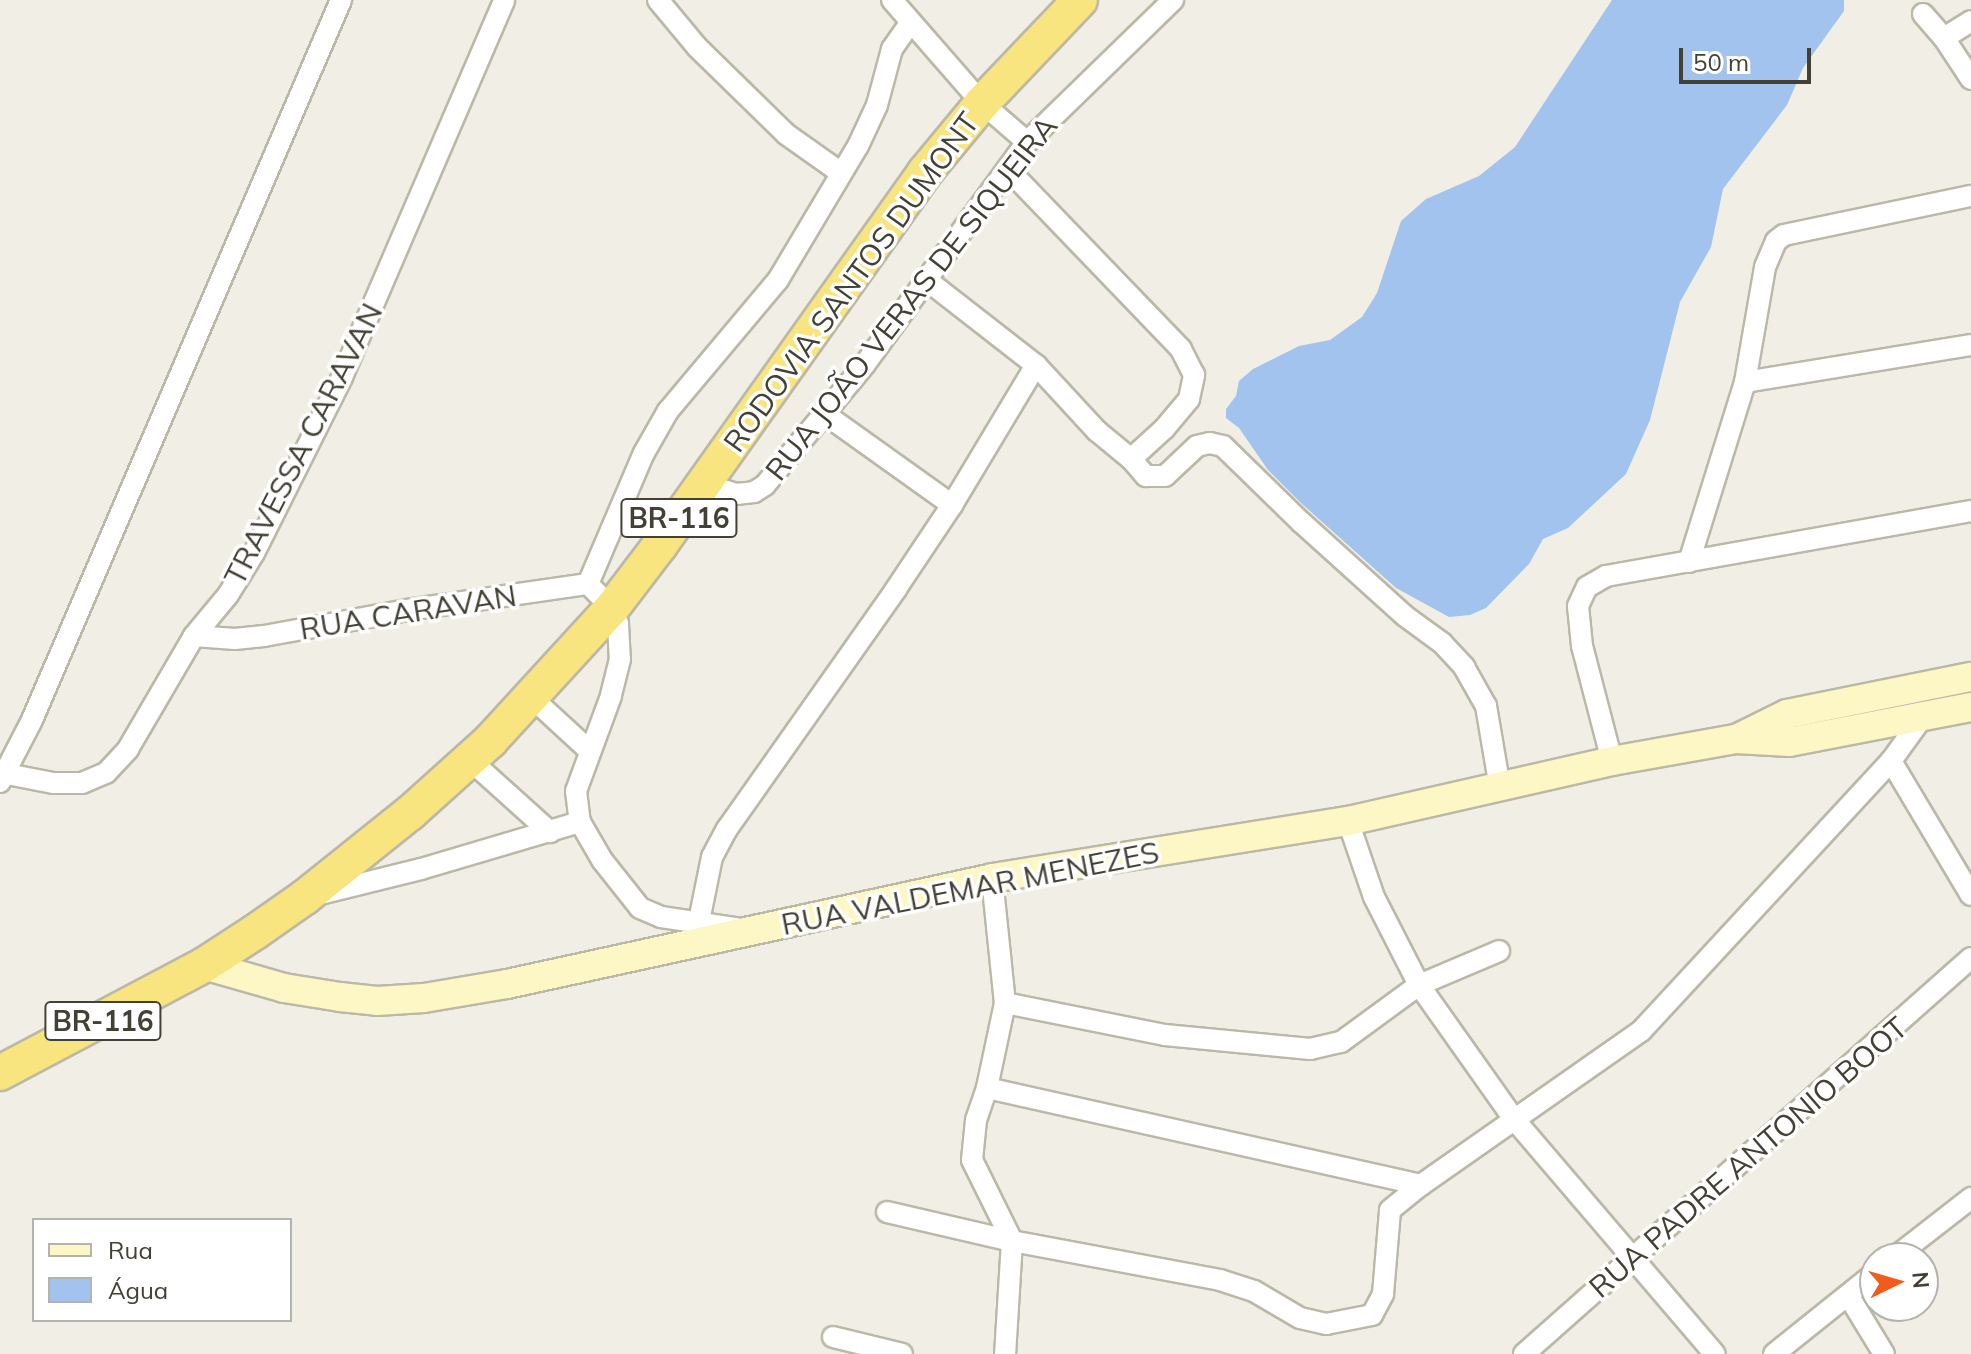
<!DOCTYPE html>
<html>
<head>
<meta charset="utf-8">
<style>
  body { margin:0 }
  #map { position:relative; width:1971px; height:1354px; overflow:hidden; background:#f1efe5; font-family:Mulish,sans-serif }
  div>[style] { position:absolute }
  .water>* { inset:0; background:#a2c3ed }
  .roads { filter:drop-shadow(2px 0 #bcb8a8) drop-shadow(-2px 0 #bcb8a8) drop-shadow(0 2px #bcb8a8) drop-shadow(0 -2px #bcb8a8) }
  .minor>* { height:20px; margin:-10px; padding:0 10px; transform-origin:10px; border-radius:10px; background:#fff }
  .secondary>* { height:28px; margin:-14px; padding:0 14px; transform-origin:14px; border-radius:14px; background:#fcf7c4 }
  .trunk>* { height:34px; margin:-17px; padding:0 17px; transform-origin:17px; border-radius:17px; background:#f8e57f }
  span { translate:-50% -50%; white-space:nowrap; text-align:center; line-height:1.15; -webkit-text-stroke:7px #fff; paint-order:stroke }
  .shield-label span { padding:2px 6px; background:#fff; border:2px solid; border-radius:6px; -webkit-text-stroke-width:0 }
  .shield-label { font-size:28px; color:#434035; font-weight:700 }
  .street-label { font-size:30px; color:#434035 }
  .legend { position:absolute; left:32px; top:1218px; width:260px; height:104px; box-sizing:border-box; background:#fff; border:2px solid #b4b3ae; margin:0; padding:10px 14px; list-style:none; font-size:24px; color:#434035 }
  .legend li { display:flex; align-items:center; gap:16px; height:40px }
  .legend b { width:40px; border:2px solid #b4b3ae }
  .north { position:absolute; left:1859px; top:1242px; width:80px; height:80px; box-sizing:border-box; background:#fff; border:2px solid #b4b3ae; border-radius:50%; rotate:85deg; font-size:22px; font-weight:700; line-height:32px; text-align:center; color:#434035 }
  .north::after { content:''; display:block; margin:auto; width:28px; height:36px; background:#f15c1c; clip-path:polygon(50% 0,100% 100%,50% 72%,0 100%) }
  .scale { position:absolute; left:1679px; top:48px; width:132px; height:36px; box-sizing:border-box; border:4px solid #434035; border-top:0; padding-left:10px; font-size:24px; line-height:28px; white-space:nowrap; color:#434035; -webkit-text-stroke:6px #fff; paint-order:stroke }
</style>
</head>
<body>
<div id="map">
  <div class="water">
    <i style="clip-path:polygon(1612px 0,1844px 0,1844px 11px,1803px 68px,1787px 105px,1723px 189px,1711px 247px,1680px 302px,1650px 420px,1626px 474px,1568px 528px,1543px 539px,1529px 564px,1486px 608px,1470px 615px,1449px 617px,1396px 588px,1301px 503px,1268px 470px,1239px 428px,1226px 418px,1226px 409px,1236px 396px,1239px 381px,1253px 369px,1299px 346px,1330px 340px,1362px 317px,1377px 293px,1401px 221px,1426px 199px,1479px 176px,1515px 147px)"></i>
  </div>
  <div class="roads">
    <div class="minor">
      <i style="left:658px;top:0;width:61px;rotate:50.3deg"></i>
      <i style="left:697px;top:47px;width:124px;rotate:44.3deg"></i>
      <i style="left:786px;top:134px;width:67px;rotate:35.3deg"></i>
      <i style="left:892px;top:0;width:137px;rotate:48.9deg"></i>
      <i style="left:982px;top:103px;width:60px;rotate:40.9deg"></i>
      <i style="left:1923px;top:14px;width:32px;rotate:49deg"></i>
      <i style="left:1944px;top:38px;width:49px;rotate:56.6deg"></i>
      <i style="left:1944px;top:38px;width:32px;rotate:-32deg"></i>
      <i style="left:928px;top:281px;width:137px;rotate:37.9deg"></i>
      <i style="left:1036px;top:365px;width:90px;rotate:47.3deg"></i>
      <i style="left:1097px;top:431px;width:44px;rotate:39.5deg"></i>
      <i style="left:1131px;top:459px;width:45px;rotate:-42.3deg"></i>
      <i style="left:1164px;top:429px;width:39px;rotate:-50deg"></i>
      <i style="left:1189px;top:399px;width:25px;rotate:-78deg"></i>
      <i style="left:1194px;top:375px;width:29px;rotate:-117deg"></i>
      <i style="left:1181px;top:349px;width:250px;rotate:-133.9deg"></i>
      <i style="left:1745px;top:382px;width:229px;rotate:-9.3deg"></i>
      <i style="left:826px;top:415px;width:155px;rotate:35.5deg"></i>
      <i style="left:1131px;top:459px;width:23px;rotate:49deg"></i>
      <i style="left:1146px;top:476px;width:19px"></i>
      <i style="left:1165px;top:476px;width:44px;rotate:-43.2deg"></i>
      <i style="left:1197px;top:446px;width:13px;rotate:-13deg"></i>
      <i style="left:1210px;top:443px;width:13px;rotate:13deg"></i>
      <i style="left:1223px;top:446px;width:109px;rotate:44.3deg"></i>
      <i style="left:1301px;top:522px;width:140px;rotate:42.1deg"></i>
      <i style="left:1405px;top:616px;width:46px;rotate:36.1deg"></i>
      <i style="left:1442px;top:643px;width:33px;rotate:47deg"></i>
      <i style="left:1464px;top:667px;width:45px;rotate:60.6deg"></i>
      <i style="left:1486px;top:706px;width:83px;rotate:80.3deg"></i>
      <i style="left:704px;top:484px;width:34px;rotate:17deg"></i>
      <i style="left:736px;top:494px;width:18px;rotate:-6deg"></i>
      <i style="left:754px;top:492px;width:13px;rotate:-32deg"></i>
      <i style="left:765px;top:485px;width:157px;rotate:-50.4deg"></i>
      <i style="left:865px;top:364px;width:275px;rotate:-53.9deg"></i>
      <i style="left:1027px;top:142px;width:204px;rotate:-44.2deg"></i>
      <i style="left:1689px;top:562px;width:189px;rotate:-72.7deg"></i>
      <i style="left:1745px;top:382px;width:117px;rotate:-80.1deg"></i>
      <i style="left:1765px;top:267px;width:28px;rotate:-67deg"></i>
      <i style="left:1776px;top:241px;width:10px;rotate:-37deg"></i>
      <i style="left:1784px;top:235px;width:191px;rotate:-11.8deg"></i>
      <i style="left:588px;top:584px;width:142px;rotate:-66.9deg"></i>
      <i style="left:644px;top:453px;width:48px;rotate:-60.3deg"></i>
      <i style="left:668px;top:411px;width:171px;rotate:-50deg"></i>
      <i style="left:778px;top:280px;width:156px;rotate:-59.2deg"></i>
      <i style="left:858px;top:146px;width:45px;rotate:-65.1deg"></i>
      <i style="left:877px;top:105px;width:58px;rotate:-75deg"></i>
      <i style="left:892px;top:49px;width:32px;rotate:-55deg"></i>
      <i style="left:194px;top:636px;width:41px;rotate:4.2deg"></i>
      <i style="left:235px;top:639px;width:29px;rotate:-6deg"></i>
      <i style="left:264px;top:636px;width:145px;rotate:-10.3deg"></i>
      <i style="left:407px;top:610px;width:183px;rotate:-8.2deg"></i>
      <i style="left:588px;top:584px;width:34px;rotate:45deg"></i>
      <i style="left:612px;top:608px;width:17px;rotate:69deg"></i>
      <i style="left:618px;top:624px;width:35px;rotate:87deg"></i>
      <i style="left:620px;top:659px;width:38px;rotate:104deg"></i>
      <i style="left:611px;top:696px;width:101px;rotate:110.2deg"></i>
      <i style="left:576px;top:791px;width:31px;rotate:83deg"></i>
      <i style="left:580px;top:822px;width:44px;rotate:59.9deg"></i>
      <i style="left:602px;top:860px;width:61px;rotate:51.6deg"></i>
      <i style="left:640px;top:908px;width:23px;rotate:23deg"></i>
      <i style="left:661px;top:917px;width:81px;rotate:8.5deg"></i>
      <i style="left:531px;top:697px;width:80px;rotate:42.5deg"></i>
      <i style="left:470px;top:760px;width:108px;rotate:42deg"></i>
      <i style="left:1612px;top:761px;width:119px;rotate:-104.6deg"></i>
      <i style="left:1582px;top:646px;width:40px;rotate:-95.7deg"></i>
      <i style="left:1578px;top:606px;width:21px;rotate:-65deg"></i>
      <i style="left:1587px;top:587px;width:22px;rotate:-30deg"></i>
      <i style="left:1606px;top:576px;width:371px;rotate:-10.1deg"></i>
      <i style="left:1891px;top:761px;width:156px;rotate:59.2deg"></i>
      <i style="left:7px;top:774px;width:47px;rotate:11.1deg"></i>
      <i style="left:53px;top:783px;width:29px"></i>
      <i style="left:82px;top:783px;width:26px;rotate:-23deg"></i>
      <i style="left:106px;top:773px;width:33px;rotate:-47deg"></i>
      <i style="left:128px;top:749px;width:131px;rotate:-59.7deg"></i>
      <i style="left:194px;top:636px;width:53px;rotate:-50.3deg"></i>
      <i style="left:228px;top:595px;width:49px;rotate:-58.2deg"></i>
      <i style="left:254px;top:553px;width:197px;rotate:-63.4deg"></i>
      <i style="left:342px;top:377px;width:410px;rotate:-66.7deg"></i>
      <i style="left:0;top:782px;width:70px;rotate:-62.7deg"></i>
      <i style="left:32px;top:720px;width:784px;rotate:-66.77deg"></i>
      <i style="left:1348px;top:821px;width:80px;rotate:71.1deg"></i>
      <i style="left:1374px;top:897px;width:99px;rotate:62.9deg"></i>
      <i style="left:1419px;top:985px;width:164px;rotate:54.7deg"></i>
      <i style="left:1514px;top:1119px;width:309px;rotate:49.5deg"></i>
      <i style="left:992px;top:878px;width:126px;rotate:84.1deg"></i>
      <i style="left:1005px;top:1003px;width:87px;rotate:102deg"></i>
      <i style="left:987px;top:1088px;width:34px;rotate:109deg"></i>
      <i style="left:976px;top:1120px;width:40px;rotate:95.7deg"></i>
      <i style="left:972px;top:1160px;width:90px;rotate:63.7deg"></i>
      <i style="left:1012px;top:1241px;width:113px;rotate:93.5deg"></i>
      <i style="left:320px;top:894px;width:104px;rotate:-13.9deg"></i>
      <i style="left:421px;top:869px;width:166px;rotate:-16.5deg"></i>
      <i style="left:699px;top:921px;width:65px;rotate:-78.5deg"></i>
      <i style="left:712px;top:857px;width:32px;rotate:-62deg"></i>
      <i style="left:727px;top:829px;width:294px;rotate:-54.8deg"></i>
      <i style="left:896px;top:589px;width:101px;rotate:-56.3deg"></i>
      <i style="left:952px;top:505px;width:163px;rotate:-59deg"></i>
      <i style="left:1005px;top:1003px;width:163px;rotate:11.3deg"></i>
      <i style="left:1165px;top:1035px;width:146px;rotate:5.5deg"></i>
      <i style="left:1310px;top:1049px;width:32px;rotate:-13deg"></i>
      <i style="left:1341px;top:1042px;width:97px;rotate:-36.2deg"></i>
      <i style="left:1419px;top:985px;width:87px;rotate:-23deg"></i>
      <i style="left:987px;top:1088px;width:445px;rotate:12.6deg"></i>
      <i style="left:887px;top:1212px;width:128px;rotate:13.1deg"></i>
      <i style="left:1012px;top:1241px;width:212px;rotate:10.6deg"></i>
      <i style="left:1220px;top:1280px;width:36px;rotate:18deg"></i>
      <i style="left:1254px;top:1291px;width:53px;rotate:30.4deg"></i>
      <i style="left:1300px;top:1318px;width:27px;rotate:13deg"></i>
      <i style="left:1326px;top:1324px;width:47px;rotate:-11.1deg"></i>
      <i style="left:1372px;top:1315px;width:24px;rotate:-62deg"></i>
      <i style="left:1383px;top:1294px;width:84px;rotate:-85.2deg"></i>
      <i style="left:1390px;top:1210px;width:40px;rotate:-39deg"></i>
      <i style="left:1421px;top:1185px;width:269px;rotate:-35deg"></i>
      <i style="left:1641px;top:1031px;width:368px;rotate:-47.2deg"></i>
      <i style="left:1891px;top:761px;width:53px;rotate:-54.2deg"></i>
      <i style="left:1894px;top:1258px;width:98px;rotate:-37.9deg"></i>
      <i style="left:1848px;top:1295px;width:69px;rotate:58.6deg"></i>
      <i style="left:833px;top:1337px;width:71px;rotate:13.8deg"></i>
      <i style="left:1524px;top:1354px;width:597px;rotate:-41.54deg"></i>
      <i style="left:1774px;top:1354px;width:129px;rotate:-38.7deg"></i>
    </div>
    <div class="secondary">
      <i style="left:1736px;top:739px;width:57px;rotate:-26.1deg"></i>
      <i style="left:1787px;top:714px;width:188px;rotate:-11.4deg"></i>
      <i style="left:204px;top:965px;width:83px;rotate:16deg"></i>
      <i style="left:284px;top:988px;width:57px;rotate:9.1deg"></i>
      <i style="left:340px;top:997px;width:37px;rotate:6deg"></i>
      <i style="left:377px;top:1001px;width:47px;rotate:-3.7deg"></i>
      <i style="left:424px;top:998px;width:84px;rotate:-9.6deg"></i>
      <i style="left:507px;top:984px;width:496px;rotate:-12.3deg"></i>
      <i style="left:992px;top:878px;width:361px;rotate:-9.1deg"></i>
      <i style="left:1348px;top:821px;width:271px;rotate:-12.8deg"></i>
      <i style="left:1612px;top:761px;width:126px;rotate:-10.1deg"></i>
      <i style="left:1736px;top:739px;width:53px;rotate:3.2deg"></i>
      <i style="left:1789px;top:742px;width:185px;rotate:-10.9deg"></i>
    </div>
    <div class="trunk">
      <i style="left:0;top:1073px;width:231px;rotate:-27.9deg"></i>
      <i style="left:204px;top:965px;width:61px;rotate:-32.9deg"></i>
      <i style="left:255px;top:932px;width:61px;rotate:-35deg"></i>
      <i style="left:305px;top:897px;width:134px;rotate:-38.7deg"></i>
      <i style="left:410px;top:813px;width:108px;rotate:-42deg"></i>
      <i style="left:490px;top:741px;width:180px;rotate:-47.5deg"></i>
      <i style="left:612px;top:608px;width:79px;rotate:-52.7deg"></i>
      <i style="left:660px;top:545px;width:458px;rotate:-54.6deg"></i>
      <i style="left:925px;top:172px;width:89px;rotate:-50.4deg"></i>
      <i style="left:982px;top:103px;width:142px;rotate:-46.4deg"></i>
    </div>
  </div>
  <div class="shield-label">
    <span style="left:679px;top:518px">BR-116</span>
    <span style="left:103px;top:1021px">BR-116</span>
  </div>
  <div class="street-label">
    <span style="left:851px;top:282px;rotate:-54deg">RODOVIA SANTOS DUMONT</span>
    <span style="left:911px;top:298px;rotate:-52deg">RUA JOÃO VERAS DE SIQUEIRA</span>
    <span style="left:303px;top:444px;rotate:-63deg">TRAVESSA CARAVAN</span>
    <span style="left:408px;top:612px;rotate:-9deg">RUA CARAVAN</span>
    <span style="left:970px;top:888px;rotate:-11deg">RUA VALDEMAR MENEZES</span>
    <span style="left:1748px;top:1157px;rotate:-41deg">RUA PADRE ANTONIO BOOT</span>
  </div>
  <ul class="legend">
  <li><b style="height:10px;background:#fcf7c4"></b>Rua</li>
  <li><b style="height:22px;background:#a2c3ed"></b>Água</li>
  </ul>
  <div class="north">N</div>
  <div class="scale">50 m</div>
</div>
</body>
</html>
